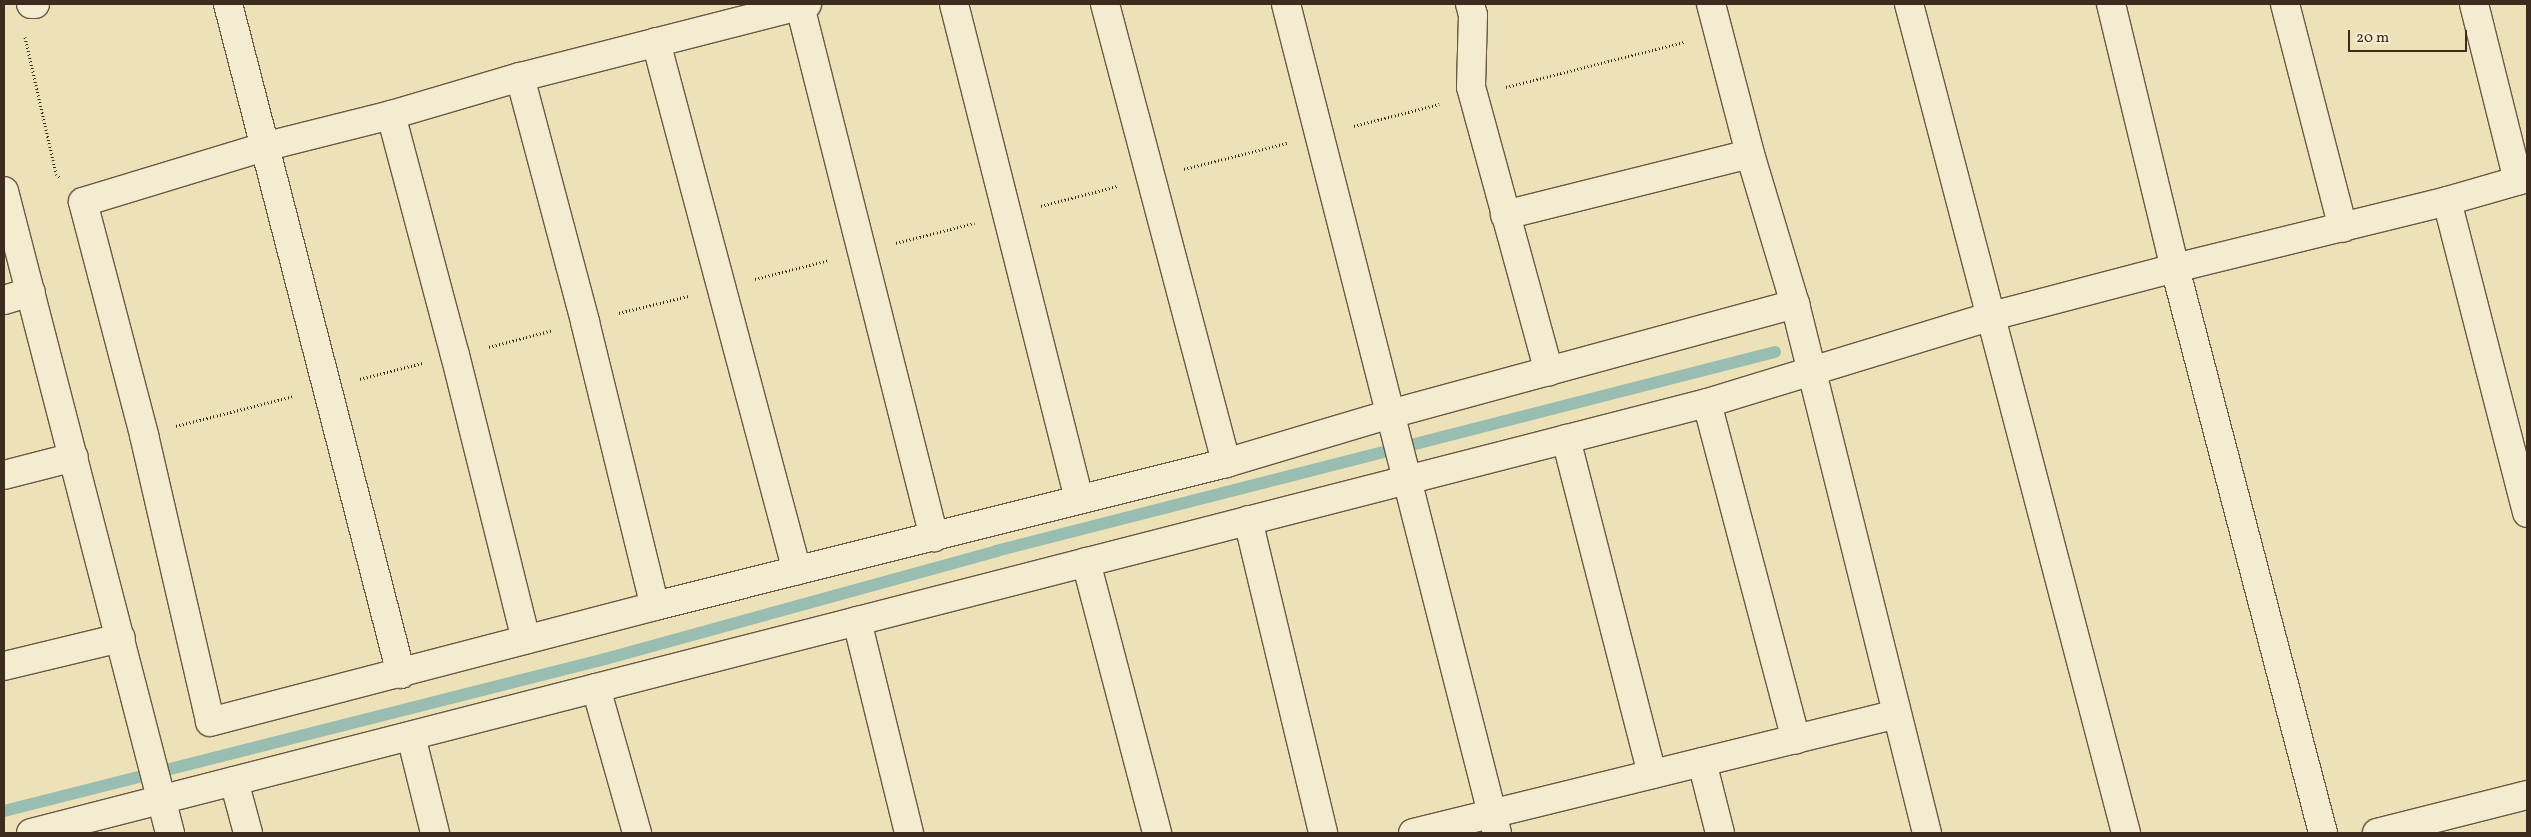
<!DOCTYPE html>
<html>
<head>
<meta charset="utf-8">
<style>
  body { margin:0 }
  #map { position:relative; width:2531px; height:837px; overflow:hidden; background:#ede1b8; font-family:Vollkorn,serif }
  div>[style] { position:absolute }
  .stream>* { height:12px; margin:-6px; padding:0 6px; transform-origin:6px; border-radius:6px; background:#99bdb1 }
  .path>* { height:3px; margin-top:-1.5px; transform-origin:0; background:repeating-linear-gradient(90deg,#3d2c1e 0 1px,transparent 0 3.5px) }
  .roads { filter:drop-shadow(1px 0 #695944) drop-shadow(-1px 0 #695944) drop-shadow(0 1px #695944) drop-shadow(0 -1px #695944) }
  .minor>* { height:28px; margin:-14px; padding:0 14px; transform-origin:14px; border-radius:14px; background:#f3ecd1 }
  span { translate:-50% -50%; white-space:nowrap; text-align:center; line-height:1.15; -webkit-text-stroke:5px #f3ecd1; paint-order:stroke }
  .frame { position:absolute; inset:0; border:5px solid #3d2c1e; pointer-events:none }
  .scale { position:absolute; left:2348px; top:30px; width:119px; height:22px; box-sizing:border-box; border:2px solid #3d2c1e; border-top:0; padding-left:6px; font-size:15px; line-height:18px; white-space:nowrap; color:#3d2c1e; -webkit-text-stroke:4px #f3ecd1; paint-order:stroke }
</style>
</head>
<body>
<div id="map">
  <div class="stream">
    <i style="left:4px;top:811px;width:620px;rotate:-14.19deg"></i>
    <i style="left:605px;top:659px;width:406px;rotate:-15.4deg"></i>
    <i style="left:996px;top:551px;width:804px;rotate:-14.33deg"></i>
  </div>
  <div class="path">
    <i style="left:25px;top:37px;width:140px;rotate:77.2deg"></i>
    <i style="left:56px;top:174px;width:6px;rotate:45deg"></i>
    <i style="left:1506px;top:87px;width:184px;rotate:-14.2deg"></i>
    <i style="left:1354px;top:126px;width:88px;rotate:-14.5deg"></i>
    <i style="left:1184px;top:169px;width:106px;rotate:-14.2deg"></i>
    <i style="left:1041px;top:206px;width:79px;rotate:-14.7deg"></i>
    <i style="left:896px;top:243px;width:81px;rotate:-14.4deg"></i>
    <i style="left:755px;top:279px;width:76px;rotate:-14.4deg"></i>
    <i style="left:619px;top:313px;width:71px;rotate:-13.8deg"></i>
    <i style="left:489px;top:347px;width:66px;rotate:-14.9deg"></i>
    <i style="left:360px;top:379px;width:64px;rotate:-14.5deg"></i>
    <i style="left:176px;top:426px;width:122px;rotate:-14.3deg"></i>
  </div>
  <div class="roads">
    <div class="minor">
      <i style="left:31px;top:4px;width:4px"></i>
      <i style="left:228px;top:4px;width:692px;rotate:75.52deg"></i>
      <i style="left:807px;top:4px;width:296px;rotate:165.7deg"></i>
      <i style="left:520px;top:77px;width:134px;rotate:163.6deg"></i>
      <i style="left:391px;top:115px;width:131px;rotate:165.9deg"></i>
      <i style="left:264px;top:147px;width:189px;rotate:163.1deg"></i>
      <i style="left:83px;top:202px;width:241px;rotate:75.3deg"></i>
      <i style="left:144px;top:435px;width:294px;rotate:77deg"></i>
      <i style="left:210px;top:722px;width:460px;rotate:-14.6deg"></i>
      <i style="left:655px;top:606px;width:589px;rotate:-14.06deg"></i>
      <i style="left:1226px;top:463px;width:171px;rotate:-16.6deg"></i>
      <i style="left:1390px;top:414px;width:420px;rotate:-15.2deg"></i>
      <i style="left:954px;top:4px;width:511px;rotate:75.83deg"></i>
      <i style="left:1105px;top:4px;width:475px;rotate:75.2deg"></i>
      <i style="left:1286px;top:4px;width:855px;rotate:75.72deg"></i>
      <i style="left:1470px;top:4px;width:11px;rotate:75deg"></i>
      <i style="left:1473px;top:15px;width:72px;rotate:91.6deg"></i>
      <i style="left:1471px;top:87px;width:295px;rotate:74.7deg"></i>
      <i style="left:1711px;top:4px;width:155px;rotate:75.4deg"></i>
      <i style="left:1750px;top:154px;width:157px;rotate:73.3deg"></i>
      <i style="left:1795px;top:304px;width:545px;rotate:75.99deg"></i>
      <i style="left:1909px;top:4px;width:857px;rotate:75.33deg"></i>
      <i style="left:2111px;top:4px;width:272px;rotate:76.4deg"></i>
      <i style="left:2175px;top:268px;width:584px;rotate:75.32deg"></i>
      <i style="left:2285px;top:4px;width:231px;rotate:75.5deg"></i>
      <i style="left:2474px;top:4px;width:182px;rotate:76deg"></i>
      <i style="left:800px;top:6px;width:548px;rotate:75.84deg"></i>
      <i style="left:656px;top:42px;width:547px;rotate:75.08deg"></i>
      <i style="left:520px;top:77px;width:253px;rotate:75.1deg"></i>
      <i style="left:585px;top:322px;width:292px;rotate:76.2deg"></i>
      <i style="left:391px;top:115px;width:248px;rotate:75.1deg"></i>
      <i style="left:455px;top:355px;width:293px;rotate:76deg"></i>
      <i style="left:4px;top:191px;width:663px;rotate:75.5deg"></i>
      <i style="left:2447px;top:201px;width:322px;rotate:75.6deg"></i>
      <i style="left:1505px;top:215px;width:252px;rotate:-14deg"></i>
      <i style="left:4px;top:300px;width:28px;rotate:-17deg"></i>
      <i style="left:1707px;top:403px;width:348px;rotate:75.2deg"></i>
      <i style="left:1566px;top:439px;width:346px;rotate:75.6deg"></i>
      <i style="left:4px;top:475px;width:72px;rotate:-14.4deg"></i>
      <i style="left:1248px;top:520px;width:322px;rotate:76.5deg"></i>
      <i style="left:1086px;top:562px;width:280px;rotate:75.3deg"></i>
      <i style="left:857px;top:621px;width:218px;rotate:76.2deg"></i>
      <i style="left:4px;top:666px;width:120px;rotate:-13.5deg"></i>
      <i style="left:596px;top:688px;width:151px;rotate:74.2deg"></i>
      <i style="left:411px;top:736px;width:100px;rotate:76.1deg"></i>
      <i style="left:1702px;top:762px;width:73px;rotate:75.8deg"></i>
      <i style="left:234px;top:781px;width:54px;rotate:74.9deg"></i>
      <i style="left:31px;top:833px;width:1730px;rotate:-14.39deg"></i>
      <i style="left:1707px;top:403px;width:298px;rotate:-17deg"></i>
      <i style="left:1992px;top:316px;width:189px;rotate:-14.7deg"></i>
      <i style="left:2175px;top:268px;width:280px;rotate:-13.8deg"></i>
      <i style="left:2447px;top:201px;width:83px;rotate:-16deg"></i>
      <i style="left:1413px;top:833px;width:497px;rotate:-13.8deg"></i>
      <i style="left:2377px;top:833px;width:155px;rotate:-14.2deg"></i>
    </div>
  </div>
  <div class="frame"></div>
  <div class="scale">20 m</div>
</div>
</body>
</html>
